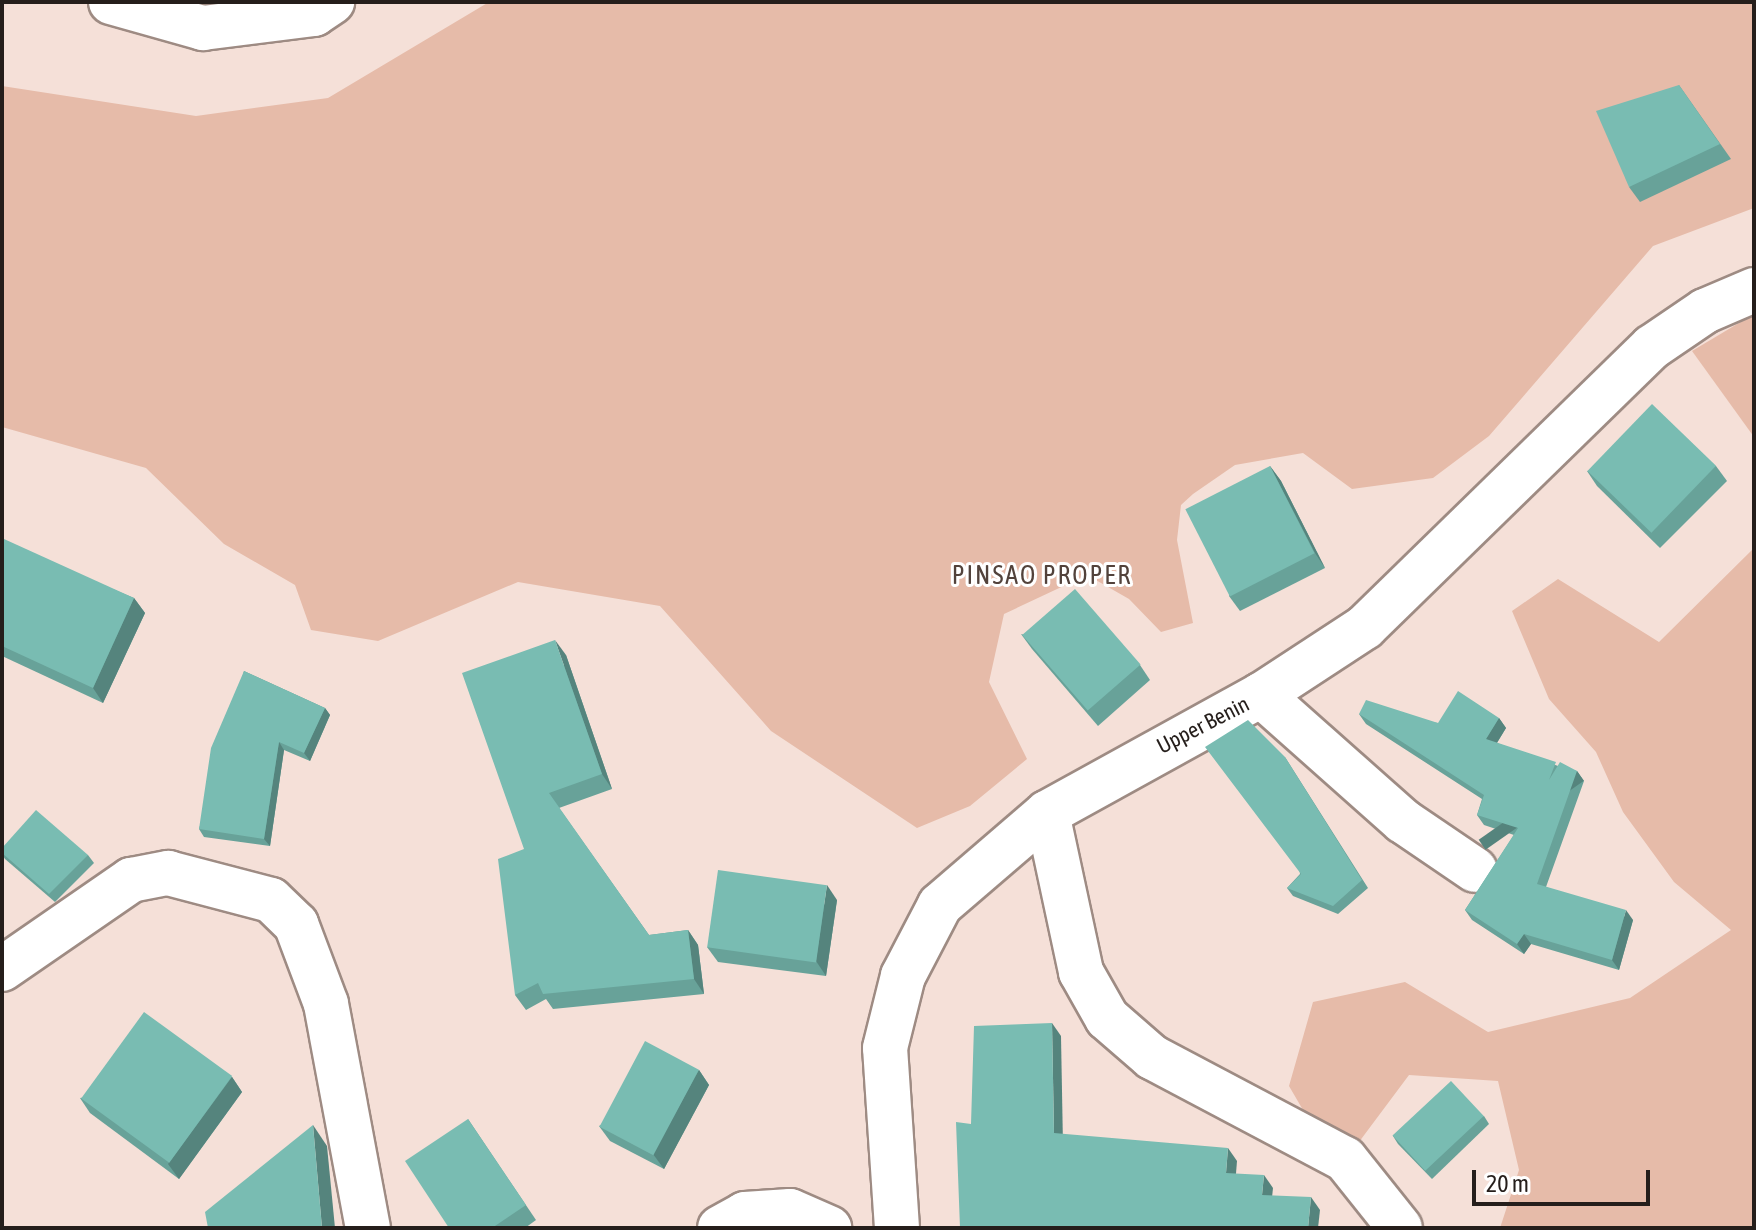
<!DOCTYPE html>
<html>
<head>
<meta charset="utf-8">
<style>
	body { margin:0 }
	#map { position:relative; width:1756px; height:1230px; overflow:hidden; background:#f5e0d8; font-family:"Asap Condensed",sans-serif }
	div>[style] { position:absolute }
	.green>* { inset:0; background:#e6bba9 }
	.roads { filter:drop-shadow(2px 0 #9e8b83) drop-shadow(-2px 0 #9e8b83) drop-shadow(0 2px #9e8b83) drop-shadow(0 -2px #9e8b83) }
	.minor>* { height:44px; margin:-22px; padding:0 22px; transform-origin:22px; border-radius:22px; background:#fff }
	.wall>* { inset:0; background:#68a299 }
	.shaded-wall>* { inset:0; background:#55847d; transform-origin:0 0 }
	.building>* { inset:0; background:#79bcb2; transform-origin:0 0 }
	span { translate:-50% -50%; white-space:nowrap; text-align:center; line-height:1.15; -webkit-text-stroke:6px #fff; paint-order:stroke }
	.street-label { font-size:22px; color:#251e1b }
	.quarter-label { font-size:26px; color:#52423b; letter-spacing:2px }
	.frame { position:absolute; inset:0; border:4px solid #251e1b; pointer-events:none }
	.scale { position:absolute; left:1472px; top:1170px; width:178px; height:36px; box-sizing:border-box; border:4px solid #251e1b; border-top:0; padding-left:10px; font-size:24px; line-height:28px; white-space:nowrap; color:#251e1b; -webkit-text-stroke:6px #fff; paint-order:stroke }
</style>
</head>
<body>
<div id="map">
	<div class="green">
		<i style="clip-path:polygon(489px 2px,1754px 2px,1754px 208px,1653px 246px,1489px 436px,1433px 478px,1352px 489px,1303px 453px,1235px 465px,1193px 494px,1181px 505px,1177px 540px,1193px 623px,1161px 632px,1129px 599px,1087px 575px,1004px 614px,989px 682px,1027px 759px,970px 806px,917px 828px,771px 731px,660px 606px,518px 582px,378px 641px,311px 630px,295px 585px,224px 544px,146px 468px,2px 427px,2px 86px,196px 116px,328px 98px)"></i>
		<i style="clip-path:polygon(1754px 314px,1754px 437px,1692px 351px)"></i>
		<i style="clip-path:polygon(1754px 548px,1754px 1228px,1500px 1228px,1519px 1170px,1498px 1081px,1409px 1075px,1359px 1142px,1317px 1134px,1289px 1086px,1313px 1002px,1405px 982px,1488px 1032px,1630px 998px,1731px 930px,1674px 882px,1623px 812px,1596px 752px,1549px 699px,1512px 611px,1558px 579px,1659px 642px)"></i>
	</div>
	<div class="roads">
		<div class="minor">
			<i style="left:111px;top:2px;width:96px;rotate:15.8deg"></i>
			<i style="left:203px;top:28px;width:112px;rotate:-7.2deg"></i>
			<i style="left:314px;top:14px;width:22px;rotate:-34deg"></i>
			<i style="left:1261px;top:695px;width:190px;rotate:41.6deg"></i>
			<i style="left:1403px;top:821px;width:87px;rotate:34.2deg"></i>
			<i style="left:1047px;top:813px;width:163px;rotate:77.9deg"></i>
			<i style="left:1081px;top:972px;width:53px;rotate:60.5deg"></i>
			<i style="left:1107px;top:1018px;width:60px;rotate:40.9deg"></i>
			<i style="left:1152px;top:1057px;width:218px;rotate:27.9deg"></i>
			<i style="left:1345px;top:1159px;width:88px;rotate:51.4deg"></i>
			<i style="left:2px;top:969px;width:157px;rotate:-34.6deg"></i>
			<i style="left:131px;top:880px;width:38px;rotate:-11deg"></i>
			<i style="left:168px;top:873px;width:106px;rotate:14.7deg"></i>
			<i style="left:271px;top:900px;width:35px;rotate:44deg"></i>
			<i style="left:296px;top:924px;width:85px;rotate:69.4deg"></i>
			<i style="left:326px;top:1004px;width:228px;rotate:79.4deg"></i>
			<i style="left:720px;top:1228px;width:29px;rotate:-29deg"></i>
			<i style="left:745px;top:1214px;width:45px;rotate:-3.8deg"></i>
			<i style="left:790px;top:1211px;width:43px;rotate:23.6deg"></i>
			<i style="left:897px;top:1228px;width:180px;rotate:-93.8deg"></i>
			<i style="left:885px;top:1048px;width:74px;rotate:-76deg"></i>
			<i style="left:903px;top:976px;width:80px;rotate:-62.5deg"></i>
			<i style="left:940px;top:905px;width:141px;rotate:-40.7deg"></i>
			<i style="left:1047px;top:813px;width:244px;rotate:-28.9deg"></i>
			<i style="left:1261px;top:695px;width:124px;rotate:-33.2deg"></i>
			<i style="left:1365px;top:627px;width:401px;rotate:-44.3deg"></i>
			<i style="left:1652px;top:347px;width:64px;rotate:-34.2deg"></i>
			<i style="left:1705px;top:311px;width:53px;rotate:-23.2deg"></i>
		</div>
	</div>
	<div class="wall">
		<i style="clip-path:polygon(1679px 85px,1731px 159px,1640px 202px,1629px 187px)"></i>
		<i style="clip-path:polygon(1270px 466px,1281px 481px,1325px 568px,1240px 611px,1229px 596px)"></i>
		<i style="clip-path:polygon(1716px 466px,1727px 481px,1660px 548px,1597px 486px,1587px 471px)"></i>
		<i style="clip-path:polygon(2px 543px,134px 598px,145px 613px,103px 703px,2px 656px)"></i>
		<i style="clip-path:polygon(1021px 634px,1140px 665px,1150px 680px,1098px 726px,1032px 649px)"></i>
		<i style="clip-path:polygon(566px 655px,612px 789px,559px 808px,649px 935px,688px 930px,698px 945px,704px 994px,553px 1009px,546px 999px,526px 1010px,515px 995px,524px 849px)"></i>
		<i style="clip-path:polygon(244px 671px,325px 708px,330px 715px,310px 761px,284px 750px,270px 846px,204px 837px,199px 829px)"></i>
		<i style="clip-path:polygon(1359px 714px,1438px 723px,1499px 718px,1506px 728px,1497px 743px,1558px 766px,1577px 771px,1584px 781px,1546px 887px,1633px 920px,1619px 970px,1531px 944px,1524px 954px,1472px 920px,1465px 910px,1514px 835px,1484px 825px,1477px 815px,1482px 799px,1366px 724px)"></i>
		<i style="clip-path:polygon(1285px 757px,1368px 888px,1338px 914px,1293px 896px,1287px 888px,1300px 874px)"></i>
		<i style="clip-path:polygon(2px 848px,88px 855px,94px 863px,55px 902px,5px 859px,2px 854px)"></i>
		<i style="clip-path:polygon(837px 900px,826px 976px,718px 962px,707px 947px)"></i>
		<i style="clip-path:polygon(699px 1070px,709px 1085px,664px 1169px,610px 1141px,599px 1126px)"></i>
		<i style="clip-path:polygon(232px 1077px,242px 1092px,179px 1179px,90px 1113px,80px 1098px)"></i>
		<i style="clip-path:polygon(1484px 1116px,1489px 1124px,1432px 1179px,1398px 1144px,1393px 1136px)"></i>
		<i style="clip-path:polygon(468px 1119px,536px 1220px,525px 1228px,449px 1228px)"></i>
	</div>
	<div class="shaded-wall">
		<i style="clip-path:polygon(1270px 466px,1281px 481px,1325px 568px,1315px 553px)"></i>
		<i style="clip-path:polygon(134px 598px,145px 613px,103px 703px,93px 688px)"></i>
		<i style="clip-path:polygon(555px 640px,566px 655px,612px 789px,602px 774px)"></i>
		<i style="clip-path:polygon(325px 708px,330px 715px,310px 761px,304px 753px)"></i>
		<i style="clip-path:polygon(1499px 718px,1506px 728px,1493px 749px,1486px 739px)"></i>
		<i style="clip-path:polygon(279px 742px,284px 750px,270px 846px,264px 839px)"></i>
		<i style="left:1577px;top:771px;width:12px;height:120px;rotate:55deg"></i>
		<i style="clip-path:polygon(827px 885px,837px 900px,826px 976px,816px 961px)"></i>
		<i style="clip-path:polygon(1626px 910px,1633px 920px,1619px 970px,1612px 960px)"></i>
		<i style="clip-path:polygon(688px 930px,698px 945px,704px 994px,694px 979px)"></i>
		<i style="clip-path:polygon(1524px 934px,1531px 944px,1524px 954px,1517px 944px)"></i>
		<i style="clip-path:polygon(1052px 1023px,1061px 1036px,1063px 1146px,1054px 1133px)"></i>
		<i style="clip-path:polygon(699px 1070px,709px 1085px,664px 1169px,653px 1154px)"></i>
		<i style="clip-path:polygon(232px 1077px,242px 1092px,179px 1179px,168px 1164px)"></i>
		<i style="clip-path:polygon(313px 1125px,327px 1146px,335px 1228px,322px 1228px)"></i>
		<i style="clip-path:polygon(1228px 1148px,1237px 1161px,1235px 1186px,1226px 1173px)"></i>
		<i style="clip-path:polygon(1264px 1175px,1273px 1188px,1271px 1207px,1262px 1195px)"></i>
		<i style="clip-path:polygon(1311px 1197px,1320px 1210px,1318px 1228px,1308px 1228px)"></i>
	</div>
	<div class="building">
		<i style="clip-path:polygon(1679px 85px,1720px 144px,1629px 187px,1596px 111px)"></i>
		<i style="left:1652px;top:404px;width:89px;height:93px;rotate:44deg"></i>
		<i style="left:1270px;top:466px;width:98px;height:95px;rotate:63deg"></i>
		<i style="clip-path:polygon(4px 539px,134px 598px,93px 688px,2px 646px,2px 543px)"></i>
		<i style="left:1075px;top:589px;width:100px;height:70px;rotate:49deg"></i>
		<i style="clip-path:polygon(555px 640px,602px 774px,549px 793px,649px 935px,688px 930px,694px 979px,543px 994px,538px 983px,515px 995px,498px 859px,524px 849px,462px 673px)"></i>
		<i style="clip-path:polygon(244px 671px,325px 708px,304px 753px,279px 742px,264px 839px,199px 829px,211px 748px)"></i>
		<i style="clip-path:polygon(1458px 691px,1499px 718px,1486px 739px,1556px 762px,1549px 780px,1560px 762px,1577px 771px,1537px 884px,1626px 910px,1612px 960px,1524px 934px,1517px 944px,1465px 910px,1518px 828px,1477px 815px,1484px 795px,1359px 714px,1366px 700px,1438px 723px)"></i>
		<i style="clip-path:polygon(1248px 720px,1285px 757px,1362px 880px,1333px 906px,1287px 888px,1301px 874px,1205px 747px)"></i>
		<i style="clip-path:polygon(36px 810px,88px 855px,49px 894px,2px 853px,2px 848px)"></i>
		<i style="left:718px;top:870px;width:110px;height:78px;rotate:8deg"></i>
		<i style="left:144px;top:1012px;width:109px;height:107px;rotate:36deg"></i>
		<i style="clip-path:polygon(1052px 1023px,1054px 1133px,1228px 1148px,1226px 1173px,1264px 1175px,1262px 1195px,1311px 1197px,1308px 1228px,960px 1228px,956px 1122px,971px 1124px,974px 1026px)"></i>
		<i style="left:645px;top:1041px;width:61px;height:97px;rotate:28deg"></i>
		<i style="left:1451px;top:1081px;width:48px;height:80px;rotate:47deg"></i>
		<i style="clip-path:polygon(468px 1119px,526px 1205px,492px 1228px,449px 1228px,405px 1161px)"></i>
		<i style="clip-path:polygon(313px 1125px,322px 1228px,208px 1228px,205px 1212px)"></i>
	</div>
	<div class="street-label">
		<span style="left:1203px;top:725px;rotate:-27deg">Upper Benin</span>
	</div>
	<div class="quarter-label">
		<span style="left:1042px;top:576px">PINSAO PROPER</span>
	</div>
	<div class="frame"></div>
	<div class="scale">20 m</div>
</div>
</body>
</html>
